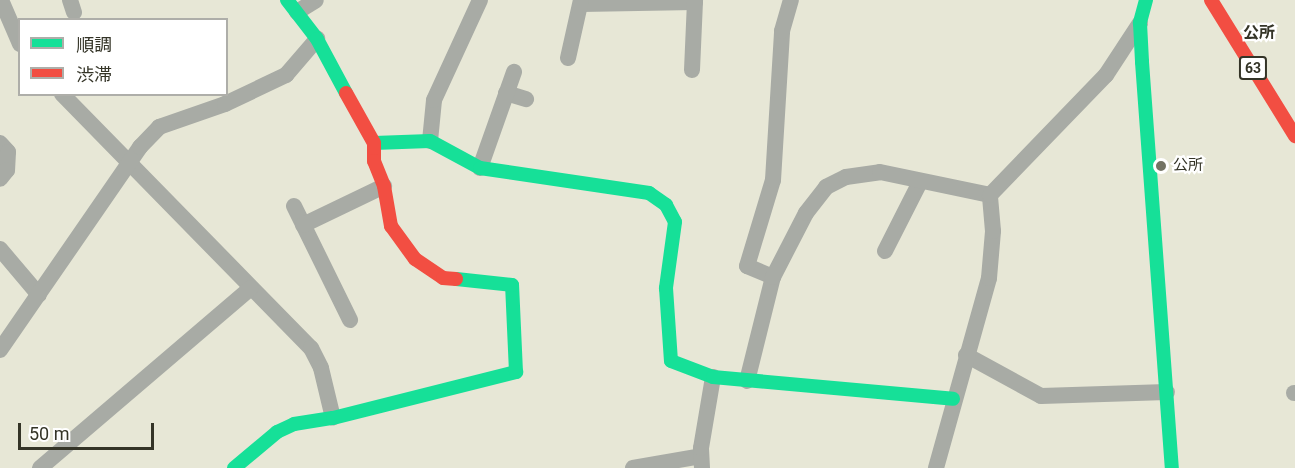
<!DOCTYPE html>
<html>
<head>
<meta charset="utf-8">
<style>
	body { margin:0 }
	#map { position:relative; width:1295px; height:468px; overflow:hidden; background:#e7e7d6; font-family:Roboto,"Noto Sans JP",sans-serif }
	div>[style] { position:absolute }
	.street>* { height:16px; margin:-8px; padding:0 8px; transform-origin:8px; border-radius:8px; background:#a8aba5 }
	.fast>* { height:14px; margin:-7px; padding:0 7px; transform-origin:7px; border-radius:7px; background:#16e098 }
	.jam>* { height:14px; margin:-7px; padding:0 7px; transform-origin:7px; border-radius:7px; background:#f24e42 }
	.dots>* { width:16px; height:16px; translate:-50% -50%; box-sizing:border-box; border:3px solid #fff; border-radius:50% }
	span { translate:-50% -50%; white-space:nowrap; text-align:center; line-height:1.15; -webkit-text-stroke:4.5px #fff; paint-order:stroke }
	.shield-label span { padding:2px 4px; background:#fff; border:2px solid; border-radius:4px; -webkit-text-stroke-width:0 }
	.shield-label { font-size:14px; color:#343427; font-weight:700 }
	.poi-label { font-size:15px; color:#343427 }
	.left { translate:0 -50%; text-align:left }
	.neighbourhood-label { font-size:16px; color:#343427; font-weight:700 }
	.legend { position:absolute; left:18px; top:18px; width:210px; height:78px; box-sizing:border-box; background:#fff; border:2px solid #aeaea9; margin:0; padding:8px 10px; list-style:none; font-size:18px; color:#343427 }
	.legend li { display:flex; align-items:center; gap:12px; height:30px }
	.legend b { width:30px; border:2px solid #aeaea9 }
	.scale { position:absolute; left:18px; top:423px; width:136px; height:27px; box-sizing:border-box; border:3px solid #343427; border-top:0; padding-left:8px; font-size:18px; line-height:21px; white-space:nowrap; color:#343427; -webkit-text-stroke:4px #fff; paint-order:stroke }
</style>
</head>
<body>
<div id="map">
	<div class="street">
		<i style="left:1px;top:0;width:48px;rotate:66.6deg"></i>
		<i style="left:70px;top:0;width:13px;rotate:72deg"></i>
		<i style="left:581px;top:4px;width:114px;rotate:-1deg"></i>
		<i style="left:297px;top:12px;width:22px;rotate:-32deg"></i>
		<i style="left:568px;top:58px;width:59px;rotate:-77.4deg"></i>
		<i style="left:692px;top:70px;width:70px;rotate:-87.5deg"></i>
		<i style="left:506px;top:93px;width:21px;rotate:17deg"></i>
		<i style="left:62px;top:94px;width:356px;rotate:45.6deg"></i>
		<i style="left:311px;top:348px;width:22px;rotate:63deg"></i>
		<i style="left:321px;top:368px;width:51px;rotate:76.5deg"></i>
		<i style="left:430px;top:141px;width:41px;rotate:-84.4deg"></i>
		<i style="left:434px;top:100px;width:110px;rotate:-65.3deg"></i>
		<i style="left:0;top:143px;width:12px;rotate:48deg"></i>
		<i style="left:8px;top:152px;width:18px;rotate:93deg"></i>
		<i style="left:7px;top:170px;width:11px;rotate:128deg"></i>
		<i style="left:480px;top:168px;width:102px;rotate:-70.5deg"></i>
		<i style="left:294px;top:206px;width:127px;rotate:63.8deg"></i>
		<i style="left:303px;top:225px;width:90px;rotate:-25.7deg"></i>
		<i style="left:0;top:249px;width:60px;rotate:49.7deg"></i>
		<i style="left:885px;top:251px;width:77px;rotate:-63.1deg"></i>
		<i style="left:773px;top:277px;width:28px;rotate:-157deg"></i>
		<i style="left:747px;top:266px;width:90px;rotate:-73.2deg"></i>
		<i style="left:773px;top:180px;width:149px;rotate:-86.5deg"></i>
		<i style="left:782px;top:31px;width:32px;rotate:-74deg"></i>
		<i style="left:0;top:350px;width:247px;rotate:-55.4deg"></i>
		<i style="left:140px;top:147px;width:28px;rotate:-46deg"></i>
		<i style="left:159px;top:127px;width:70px;rotate:-19.2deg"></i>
		<i style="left:225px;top:104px;width:68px;rotate:-25.4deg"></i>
		<i style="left:286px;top:75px;width:48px;rotate:-49.3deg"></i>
		<i style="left:966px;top:355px;width:85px;rotate:28.7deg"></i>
		<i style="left:1041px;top:396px;width:126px;rotate:-1.8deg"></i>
		<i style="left:747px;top:381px;width:107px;rotate:-76deg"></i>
		<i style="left:773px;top:277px;width:72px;rotate:-62.7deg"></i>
		<i style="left:806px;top:213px;width:33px;rotate:-52deg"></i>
		<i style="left:826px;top:187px;width:22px;rotate:-27deg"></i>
		<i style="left:846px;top:177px;width:34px;rotate:-8deg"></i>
		<i style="left:880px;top:172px;width:112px;rotate:11.8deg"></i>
		<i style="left:1294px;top:393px;width:1px"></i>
		<i style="left:40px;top:468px;width:277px;rotate:-40.5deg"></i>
		<i style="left:633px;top:468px;width:69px;rotate:-10deg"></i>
		<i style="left:702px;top:468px;width:20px;rotate:-93deg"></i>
		<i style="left:701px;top:448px;width:72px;rotate:-80.4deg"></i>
		<i style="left:936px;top:468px;width:197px;rotate:-74.4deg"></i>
		<i style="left:989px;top:278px;width:47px;rotate:-85.1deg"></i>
		<i style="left:993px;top:231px;width:36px;rotate:-95deg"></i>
		<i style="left:990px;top:195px;width:167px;rotate:-46deg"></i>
		<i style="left:1106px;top:75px;width:62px;rotate:-56.8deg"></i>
	</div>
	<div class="fast">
		<i style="left:287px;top:0;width:49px;rotate:52.4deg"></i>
		<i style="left:317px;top:39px;width:61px;rotate:61.8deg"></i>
		<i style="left:1146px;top:0;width:24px;rotate:105deg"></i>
		<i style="left:1140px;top:23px;width:39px;rotate:87deg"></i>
		<i style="left:1142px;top:62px;width:407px;rotate:85.8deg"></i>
		<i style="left:374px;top:143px;width:56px;rotate:-2deg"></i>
		<i style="left:430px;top:141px;width:57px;rotate:28.4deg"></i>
		<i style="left:480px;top:168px;width:171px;rotate:8.4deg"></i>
		<i style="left:649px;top:193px;width:21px;rotate:35deg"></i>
		<i style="left:666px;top:205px;width:19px;rotate:62deg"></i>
		<i style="left:675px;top:222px;width:67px;rotate:97.8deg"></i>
		<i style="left:666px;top:288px;width:73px;rotate:86.1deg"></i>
		<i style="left:671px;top:361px;width:45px;rotate:20.9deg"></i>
		<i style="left:713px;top:377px;width:241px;rotate:5.2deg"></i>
		<i style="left:234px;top:468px;width:56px;rotate:-39.9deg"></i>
		<i style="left:277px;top:432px;width:19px;rotate:-25deg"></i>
		<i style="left:294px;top:424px;width:39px;rotate:-9deg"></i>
		<i style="left:333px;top:418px;width:189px;rotate:-14.1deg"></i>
		<i style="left:516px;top:372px;width:87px;rotate:-92.6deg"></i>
		<i style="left:512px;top:285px;width:56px;rotate:-173.9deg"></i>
	</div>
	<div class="jam">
		<i style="left:1211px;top:0;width:160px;rotate:58.3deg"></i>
		<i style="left:346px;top:93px;width:57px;rotate:60.8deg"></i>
		<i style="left:374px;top:143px;width:18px;rotate:90deg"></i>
		<i style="left:374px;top:161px;width:27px;rotate:68deg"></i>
		<i style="left:384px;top:186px;width:41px;rotate:80.1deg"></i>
		<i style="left:391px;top:226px;width:41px;rotate:54deg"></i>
		<i style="left:415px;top:259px;width:34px;rotate:34deg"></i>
		<i style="left:443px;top:278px;width:13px;rotate:4deg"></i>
	</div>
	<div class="dots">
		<i style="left:1161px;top:166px;background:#737364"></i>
	</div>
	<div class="shield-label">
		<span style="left:1253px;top:68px">63</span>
	</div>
	<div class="poi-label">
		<span class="left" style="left:1173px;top:166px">公所</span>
	</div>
	<div class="neighbourhood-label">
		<span style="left:1259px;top:33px">公所</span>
	</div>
	<ul class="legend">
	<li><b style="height:8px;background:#16e098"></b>順調</li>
	<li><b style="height:8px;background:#f24e42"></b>渋滞</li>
	</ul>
	<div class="scale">50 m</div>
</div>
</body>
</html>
